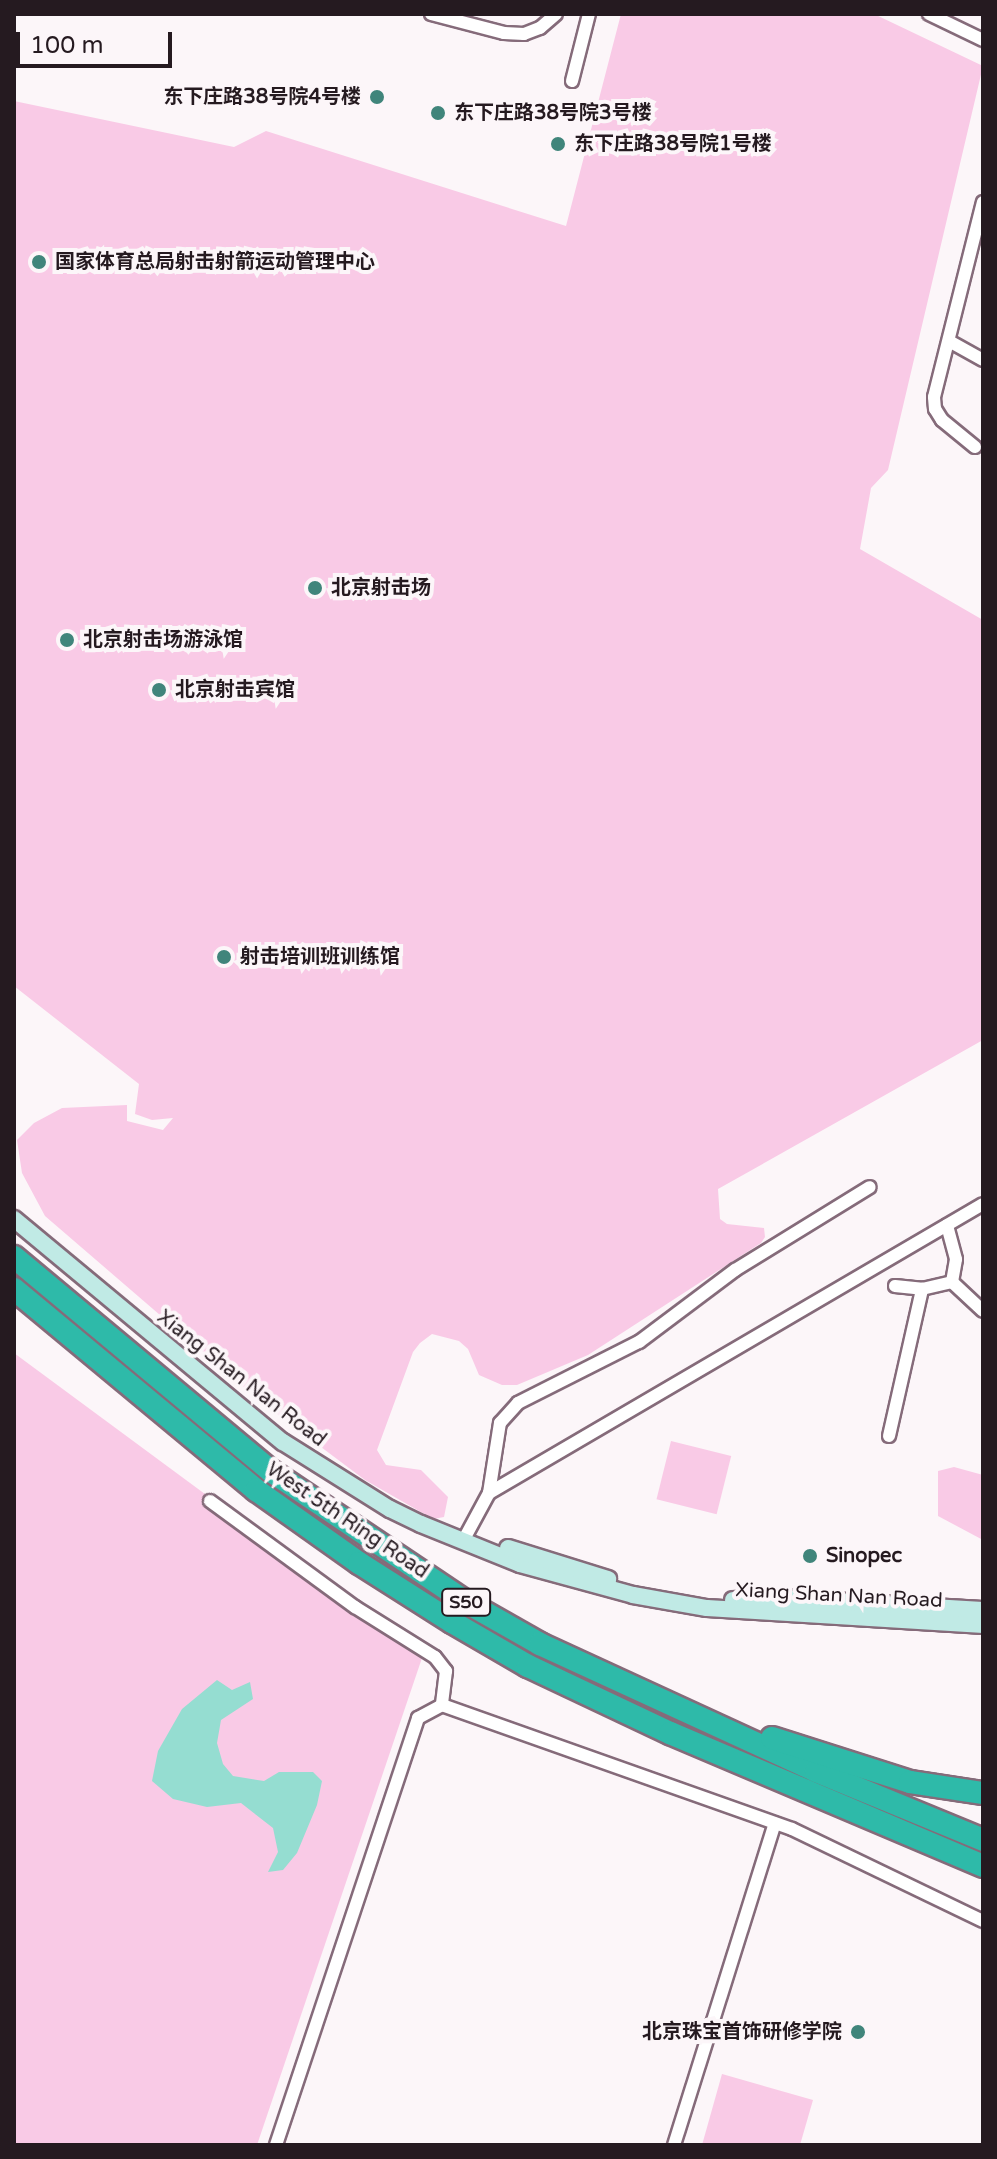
<!DOCTYPE html>
<html>
<head>
<meta charset="utf-8">
<style>
	body { margin:0 }
	#map { position:relative; width:997px; height:2159px; overflow:hidden; background:#fcf6f9; font-family:"Varela Round","Noto Sans SC",sans-serif }
	div>[style] { position:absolute }
	.green>* { inset:0; background:#f9cae6; transform-origin:0 0 }
	.water>* { inset:0; background:#95ddd1 }
	.roads { filter:drop-shadow(2px 0 #856b7a) drop-shadow(-2px 0 #856b7a) drop-shadow(0 2px #856b7a) drop-shadow(0 -2px #856b7a) }
	.minor>* { height:12px; margin:-6px; padding:0 6px; transform-origin:6px; border-radius:6px; background:#fff }
	.secondary>* { height:16px; margin:-8px; padding:0 8px; transform-origin:8px; border-radius:8px; background:#c0eae5 }
	.motorway>* { height:22px; margin:-11px; padding:0 11px; transform-origin:11px; border-radius:11px; background:#2ebaa9 }
	.dots>* { width:22px; height:22px; translate:-50% -50%; box-sizing:border-box; border:4px solid #fcf6f9; border-radius:50% }
	span { translate:-50% -50%; white-space:nowrap; text-align:center; line-height:1.15; -webkit-text-stroke:8px #fcf6f9; paint-order:stroke }
	.shield-label span { padding:2px 6px; background:#fcf6f9; border:2px solid; border-radius:6px; -webkit-text-stroke-width:0 }
	.shield-label { font-size:18px; color:#251a20; font-weight:700 }
	.poi-label { font-size:20px; color:#251a20; font-weight:700 }
	.right { translate:-100% -50%; text-align:right }
	.left { translate:0 -50%; text-align:left }
	.street-label { font-size:20px; color:#251a20 }
	.frame { position:absolute; inset:0; border:16px solid #251a20; pointer-events:none }
	.scale { position:absolute; left:16px; top:32px; width:156px; height:36px; box-sizing:border-box; border:4px solid #251a20; border-top:0; padding-left:10px; font-size:24px; line-height:28px; white-space:nowrap; color:#251a20; -webkit-text-stroke:6px #fcf6f9; paint-order:stroke }
</style>
</head>
<body>
<div id="map">
	<div class="green">
		<i style="clip-path:polygon(621px 14px,874px 14px,983px 66px,888px 470px,871px 488px,860px 549px,983px 620px,983px 1040px,718px 1189px,720px 1219px,727px 1224px,764px 1228px,765px 1237px,761px 1243px,588px 1355px,517px 1385px,502px 1385px,479px 1375px,468px 1349px,459px 1341px,432px 1334px,420px 1343px,413px 1352px,377px 1450px,386px 1465px,421px 1470px,448px 1497px,444px 1517px,433px 1519px,365px 1480px,261px 1402px,45px 1216px,22px 1173px,17px 1140px,34px 1123px,62px 1108px,127px 1105px,127px 1121px,163px 1130px,173px 1118px,152px 1120px,135px 1114px,139px 1084px,14px 986px,14px 101px,234px 147px,266px 131px,566px 226px)"></i>
		<i style="clip-path:polygon(14px 1353px,423px 1655px,257px 2145px,14px 2145px)"></i>
		<i style="left:671px;top:1441px;width:62px;height:60px;rotate:14deg"></i>
		<i style="clip-path:polygon(954px 1467px,983px 1475px,983px 1540px,938px 1516px,938px 1471px)"></i>
		<i style="clip-path:polygon(722px 2074px,813px 2100px,800px 2145px,702px 2145px)"></i>
	</div>
	<div class="water">
		<i style="clip-path:polygon(217px 1680px,232px 1690px,250px 1682px,253px 1699px,221px 1720px,217px 1743px,223px 1764px,233px 1776px,264px 1781px,279px 1772px,313px 1772px,322px 1781px,317px 1805px,297px 1853px,283px 1870px,268px 1872px,278px 1852px,273px 1828px,241px 1803px,207px 1807px,173px 1799px,152px 1781px,158px 1751px,182px 1709px)"></i>
	</div>
	<div class="roads">
		<div class="minor">
			<i style="left:431px;top:14px;width:75px;rotate:14.6deg"></i>
			<i style="left:504px;top:33px;width:20px;rotate:3deg"></i>
			<i style="left:524px;top:34px;width:17px;rotate:-21deg"></i>
			<i style="left:540px;top:28px;width:21px;rotate:-41deg"></i>
			<i style="left:929px;top:14px;width:60px;rotate:25.7deg"></i>
			<i style="left:572px;top:81px;width:69px;rotate:-75.8deg"></i>
			<i style="left:949px;top:341px;width:39px;rotate:29deg"></i>
			<i style="left:975px;top:447px;width:43px;rotate:-140.7deg"></i>
			<i style="left:942px;top:420px;width:13px;rotate:-122deg"></i>
			<i style="left:935px;top:409px;width:12px;rotate:-95deg"></i>
			<i style="left:934px;top:397px;width:201px;rotate:-75.9deg"></i>
			<i style="left:952px;top:1282px;width:42px;rotate:43.1deg"></i>
			<i style="left:895px;top:1286px;width:27px;rotate:6deg"></i>
			<i style="left:922px;top:1289px;width:31px;rotate:-13deg"></i>
			<i style="left:952px;top:1282px;width:23px;rotate:-80deg"></i>
			<i style="left:956px;top:1259px;width:35px;rotate:-105deg"></i>
			<i style="left:889px;top:1436px;width:151px;rotate:-77.3deg"></i>
			<i style="left:489px;top:1493px;width:71px;rotate:-81.1deg"></i>
			<i style="left:500px;top:1423px;width:27px;rotate:-48deg"></i>
			<i style="left:518px;top:1403px;width:136px;rotate:-26.8deg"></i>
			<i style="left:639px;top:1342px;width:120px;rotate:-36.9deg"></i>
			<i style="left:735px;top:1270px;width:158px;rotate:-31.6deg"></i>
			<i style="left:210px;top:1501px;width:180px;rotate:36.2deg"></i>
			<i style="left:355px;top:1607px;width:94px;rotate:32deg"></i>
			<i style="left:435px;top:1657px;width:18px;rotate:52deg"></i>
			<i style="left:446px;top:1671px;width:34px;rotate:97deg"></i>
			<i style="left:463px;top:1541px;width:55px;rotate:-61.6deg"></i>
			<i style="left:489px;top:1493px;width:572px;rotate:-30.33deg"></i>
			<i style="left:276px;top:2145px;width:450px;rotate:-71.6deg"></i>
			<i style="left:418px;top:1718px;width:27px;rotate:-28deg"></i>
			<i style="left:442px;top:1705px;width:371px;rotate:19.5deg"></i>
			<i style="left:792px;top:1829px;width:212px;rotate:25.7deg"></i>
			<i style="left:674px;top:2145px;width:337px;rotate:-72.6deg"></i>
		</div>
		<div class="secondary">
			<i style="left:14px;top:1219px;width:349px;rotate:39.7deg"></i>
			<i style="left:283px;top:1442px;width:126px;rotate:32.1deg"></i>
			<i style="left:390px;top:1509px;width:34px;rotate:26deg"></i>
			<i style="left:421px;top:1524px;width:107px;rotate:22deg"></i>
			<i style="left:520px;top:1564px;width:117px;rotate:15.3deg"></i>
			<i style="left:633px;top:1595px;width:75px;rotate:10deg"></i>
			<i style="left:707px;top:1608px;width:277px;rotate:3.5deg"></i>
			<i style="left:508px;top:1548px;width:105px;rotate:17.2deg"></i>
			<i style="left:733px;top:1600px;width:48px;rotate:-2.4deg"></i>
			<i style="left:781px;top:1598px;width:202px;rotate:3.4deg"></i>
		</div>
		<div class="motorway">
			<i style="left:14px;top:1257px;width:334px;rotate:39.8deg"></i>
			<i style="left:271px;top:1471px;width:235px;rotate:33.9deg"></i>
			<i style="left:466px;top:1602px;width:85px;rotate:29.6deg"></i>
			<i style="left:540px;top:1644px;width:304px;rotate:24.7deg"></i>
			<i style="left:816px;top:1771px;width:181px;rotate:22.4deg"></i>
			<i style="left:14px;top:1289px;width:315px;rotate:39.7deg"></i>
			<i style="left:256px;top:1490px;width:126px;rotate:35.3deg"></i>
			<i style="left:359px;top:1563px;width:110px;rotate:32.4deg"></i>
			<i style="left:452px;top:1622px;width:88px;rotate:30.1deg"></i>
			<i style="left:528px;top:1666px;width:157px;rotate:25.3deg"></i>
			<i style="left:670px;top:1733px;width:340px;rotate:23deg"></i>
			<i style="left:772px;top:1738px;width:145px;rotate:17.7deg"></i>
			<i style="left:910px;top:1782px;width:74px;rotate:8.6deg"></i>
		</div>
	</div>
	<div class="dots">
		<i style="left:377px;top:97px;background:#40857b"></i>
		<i style="left:438px;top:113px;background:#40857b"></i>
		<i style="left:558px;top:144px;background:#40857b"></i>
		<i style="left:39px;top:262px;background:#40857b"></i>
		<i style="left:315px;top:588px;background:#40857b"></i>
		<i style="left:67px;top:640px;background:#40857b"></i>
		<i style="left:159px;top:690px;background:#40857b"></i>
		<i style="left:224px;top:957px;background:#40857b"></i>
		<i style="left:810px;top:1556px;background:#40857b"></i>
		<i style="left:858px;top:2032px;background:#40857b"></i>
	</div>
	<div class="shield-label">
		<span style="left:466px;top:1602px">S50</span>
	</div>
	<div class="poi-label">
		<span class="right" style="left:361px;top:97px">东下庄路38号院4号楼</span>
		<span class="left" style="left:454px;top:113px">东下庄路38号院3号楼</span>
		<span class="left" style="left:574px;top:144px">东下庄路38号院1号楼</span>
		<span class="left" style="left:55px;top:262px">国家体育总局射击射箭运动管理中心</span>
		<span class="left" style="left:331px;top:588px">北京射击场</span>
		<span class="left" style="left:83px;top:640px">北京射击场游泳馆</span>
		<span class="left" style="left:175px;top:690px">北京射击宾馆</span>
		<span class="left" style="left:240px;top:957px">射击培训班训练馆</span>
		<span class="left" style="left:826px;top:1556px">Sinopec</span>
		<span class="right" style="left:842px;top:2032px">北京珠宝首饰研修学院</span>
	</div>
	<div class="street-label">
		<span style="left:241px;top:1379px;rotate:38deg">Xiang Shan Nan Road</span>
		<span style="left:347px;top:1521px;rotate:34deg">West 5th Ring Road</span>
		<span style="left:839px;top:1596px;rotate:3deg">Xiang Shan Nan Road</span>
	</div>
	<div class="frame"></div>
	<div class="scale">100 m</div>
</div>
</body>
</html>
